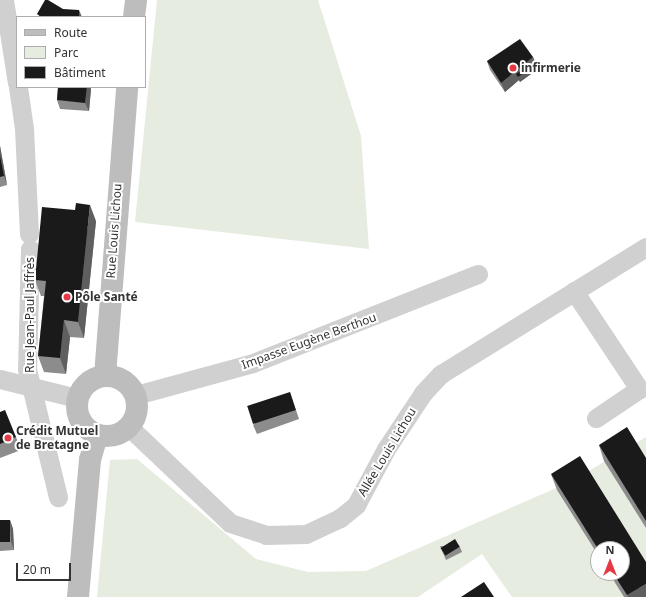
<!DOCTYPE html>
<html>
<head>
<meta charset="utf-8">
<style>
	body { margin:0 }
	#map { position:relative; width:646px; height:597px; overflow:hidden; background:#fff; font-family:"Noto Sans",sans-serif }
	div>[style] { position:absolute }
	.green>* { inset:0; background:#e6ecdf }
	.minor>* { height:19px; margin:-9.5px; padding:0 9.5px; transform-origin:9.5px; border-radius:9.5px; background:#d0d0d0 }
	.secondary>* { height:22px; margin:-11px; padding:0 11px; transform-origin:11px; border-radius:11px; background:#bdbdbd }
	.secondary>.ring { margin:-11px; padding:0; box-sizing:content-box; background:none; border:22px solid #bdbdbd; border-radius:50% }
	.wall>* { inset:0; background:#8c8c8c }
	.shaded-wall>* { inset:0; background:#5f5f5f }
	.building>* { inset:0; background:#1a1a1a; transform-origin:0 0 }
	.dots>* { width:11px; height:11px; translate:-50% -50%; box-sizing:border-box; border:2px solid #fff; border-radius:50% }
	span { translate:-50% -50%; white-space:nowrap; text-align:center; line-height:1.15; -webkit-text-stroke:4px #fff; paint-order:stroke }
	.poi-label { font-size:12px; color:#333; font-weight:700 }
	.left { translate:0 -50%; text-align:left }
	.street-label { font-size:12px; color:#333 }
	.legend { position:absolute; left:16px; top:16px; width:130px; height:72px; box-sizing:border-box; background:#fff; border:1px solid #adadad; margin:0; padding:5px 7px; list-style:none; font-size:12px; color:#333 }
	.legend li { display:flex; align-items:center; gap:8px; height:20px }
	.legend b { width:20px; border:1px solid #adadad }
	.north { position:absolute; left:590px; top:541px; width:40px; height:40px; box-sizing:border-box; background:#fff; border:1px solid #adadad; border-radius:50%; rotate:0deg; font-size:11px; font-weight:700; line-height:16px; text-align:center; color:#333 }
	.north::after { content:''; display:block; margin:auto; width:14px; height:18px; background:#e63946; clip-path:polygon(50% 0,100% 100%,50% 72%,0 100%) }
	.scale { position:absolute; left:16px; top:563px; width:55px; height:18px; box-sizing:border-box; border:2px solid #333; border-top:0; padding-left:5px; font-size:12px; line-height:14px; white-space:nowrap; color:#333; -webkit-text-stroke:3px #fff; paint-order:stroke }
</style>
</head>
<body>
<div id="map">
	<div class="green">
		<i style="clip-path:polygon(157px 0,318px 0,361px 136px,369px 249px,135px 222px)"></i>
		<i style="clip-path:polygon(evenodd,646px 437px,646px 597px,512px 597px,482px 554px,418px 597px,97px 597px,110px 460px,137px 459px,256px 559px,308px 572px,366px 571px,570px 482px,646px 437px,598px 549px,622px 549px,622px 573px,598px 573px,598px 549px)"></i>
	</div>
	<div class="minor">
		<i style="left:4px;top:0;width:84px;rotate:81.1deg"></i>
		<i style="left:18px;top:87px;width:41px;rotate:81.7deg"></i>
		<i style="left:24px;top:128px;width:106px;rotate:87.3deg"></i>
		<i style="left:30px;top:249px;width:120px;rotate:91.4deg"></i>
		<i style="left:27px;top:369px;width:132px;rotate:76.4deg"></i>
		<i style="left:574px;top:291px;width:118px;rotate:56.4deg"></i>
		<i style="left:639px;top:389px;width:52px;rotate:146deg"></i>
		<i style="left:0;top:379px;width:79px;rotate:13.9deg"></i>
		<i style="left:136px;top:395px;width:121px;rotate:-15.3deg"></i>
		<i style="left:253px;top:363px;width:242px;rotate:-21.6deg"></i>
		<i style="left:129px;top:427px;width:139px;rotate:43.5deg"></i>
		<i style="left:230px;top:523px;width:38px;rotate:18deg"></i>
		<i style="left:266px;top:535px;width:40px;rotate:-1.4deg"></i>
		<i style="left:306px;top:534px;width:38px;rotate:-25deg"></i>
		<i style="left:340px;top:518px;width:21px;rotate:-39deg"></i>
		<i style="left:356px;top:505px;width:64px;rotate:-61.8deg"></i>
		<i style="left:386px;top:449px;width:67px;rotate:-56.5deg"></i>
		<i style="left:423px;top:393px;width:26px;rotate:-47deg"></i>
		<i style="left:441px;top:374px;width:241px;rotate:-31.8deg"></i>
	</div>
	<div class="secondary">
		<i style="left:134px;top:17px;width:17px;rotate:-83deg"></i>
		<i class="ring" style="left:77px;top:376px;width:38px;height:38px"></i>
		<i style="left:105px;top:376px;width:290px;rotate:-85.6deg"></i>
		<i style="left:78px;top:597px;width:138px;rotate:-85deg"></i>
		<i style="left:90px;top:460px;width:26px;rotate:-74deg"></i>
	</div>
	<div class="wall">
		<i style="clip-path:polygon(533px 57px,538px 69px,520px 82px,519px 80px,505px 92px,490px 70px,487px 61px)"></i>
		<i style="clip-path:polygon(58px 87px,90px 87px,91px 89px,89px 111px,60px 109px,57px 100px)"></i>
		<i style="clip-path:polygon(0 146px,7px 185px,0 187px)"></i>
		<i style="clip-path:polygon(96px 221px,84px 338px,70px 337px,66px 374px,44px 372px,38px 356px,44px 296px,41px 296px,35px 280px)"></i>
		<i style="clip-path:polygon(290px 392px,299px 419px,257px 434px,253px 425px)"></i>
		<i style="clip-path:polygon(0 412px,16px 437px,21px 450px,0 458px)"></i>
		<i style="clip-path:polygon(599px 445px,646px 458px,646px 528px,604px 461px)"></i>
		<i style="clip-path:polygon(551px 474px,646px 597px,624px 597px,609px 573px,622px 573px,598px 549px,598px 555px,557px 490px)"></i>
		<i style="clip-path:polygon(0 520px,10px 520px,13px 529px,14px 550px,0 551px)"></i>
		<i style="clip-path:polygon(440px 546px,460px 547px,462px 552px,446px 560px)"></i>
	</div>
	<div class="shaded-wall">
		<i style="clip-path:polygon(79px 10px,82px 17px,79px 17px)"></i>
		<i style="clip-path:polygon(533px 57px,538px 69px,520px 82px,519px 80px,505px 92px,501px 83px)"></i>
		<i style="clip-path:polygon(87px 87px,90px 87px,91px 89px,89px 111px,85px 103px)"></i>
		<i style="clip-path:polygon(0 146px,7px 185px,4px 176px,0 155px)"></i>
		<i style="clip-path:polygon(90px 205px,96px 221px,84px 338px,78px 322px)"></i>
		<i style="clip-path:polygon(64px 320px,70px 337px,66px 374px,60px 358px)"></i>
		<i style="clip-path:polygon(10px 520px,13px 529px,14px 550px,11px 541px)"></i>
		<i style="clip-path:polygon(646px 584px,646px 597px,628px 597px,627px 595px)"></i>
	</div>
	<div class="building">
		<i style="clip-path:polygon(45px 0,48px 0,63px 9px,79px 10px,79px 16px,83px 17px,41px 17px,37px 14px)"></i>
		<i style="clip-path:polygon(520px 39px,533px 57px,501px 83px,487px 61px)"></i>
		<i style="clip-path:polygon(535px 62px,536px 64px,518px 77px,516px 74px)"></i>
		<i style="clip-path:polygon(58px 87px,87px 87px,85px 103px,57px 100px)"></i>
		<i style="clip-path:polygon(0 155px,4px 176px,0 177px)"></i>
		<i style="clip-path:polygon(76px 203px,90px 205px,78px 322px,64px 320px,60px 358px,38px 356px,46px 281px,35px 280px,42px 207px,75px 210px)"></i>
		<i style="left:290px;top:392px;width:19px;height:45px;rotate:72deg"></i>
		<i style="clip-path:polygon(5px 410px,16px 437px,0 444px,0 412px)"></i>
		<i style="clip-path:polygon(627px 427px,646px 458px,646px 521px,599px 445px)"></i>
		<i style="clip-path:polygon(580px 456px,646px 562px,646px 584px,627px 595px,613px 573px,622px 573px,622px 549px,598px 549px,551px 474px)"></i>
		<i style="left:0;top:520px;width:10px;height:22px"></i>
		<i style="left:455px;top:539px;width:9px;height:17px;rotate:58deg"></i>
		<i style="clip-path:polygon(484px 582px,494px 597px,461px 597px)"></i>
	</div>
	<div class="dots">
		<i style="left:513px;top:68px;background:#e63946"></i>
		<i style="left:67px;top:297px;background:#e63946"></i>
		<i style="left:8px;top:438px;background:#e63946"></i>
	</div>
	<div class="poi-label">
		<span class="left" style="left:521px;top:68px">infirmerie</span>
		<span class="left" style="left:75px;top:297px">Pôle Santé</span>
		<span class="left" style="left:16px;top:438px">Crédit Mutuel<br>de Bretagne</span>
	</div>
	<div class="street-label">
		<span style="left:114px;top:231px;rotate:-86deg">Rue Louis Lichou</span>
		<span style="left:30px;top:315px;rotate:-90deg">Rue Jean-Paul Jaffrès</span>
		<span style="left:309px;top:341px;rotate:-20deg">Impasse Eugène Berthou</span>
		<span style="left:387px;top:452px;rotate:-59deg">Allée Louis Lichou</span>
	</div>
	<ul class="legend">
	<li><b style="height:5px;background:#bdbdbd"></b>Route</li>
	<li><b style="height:11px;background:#e6ecdf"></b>Parc</li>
	<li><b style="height:11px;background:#1a1a1a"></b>Bâtiment</li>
	</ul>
	<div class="north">N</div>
	<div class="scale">20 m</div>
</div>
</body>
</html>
